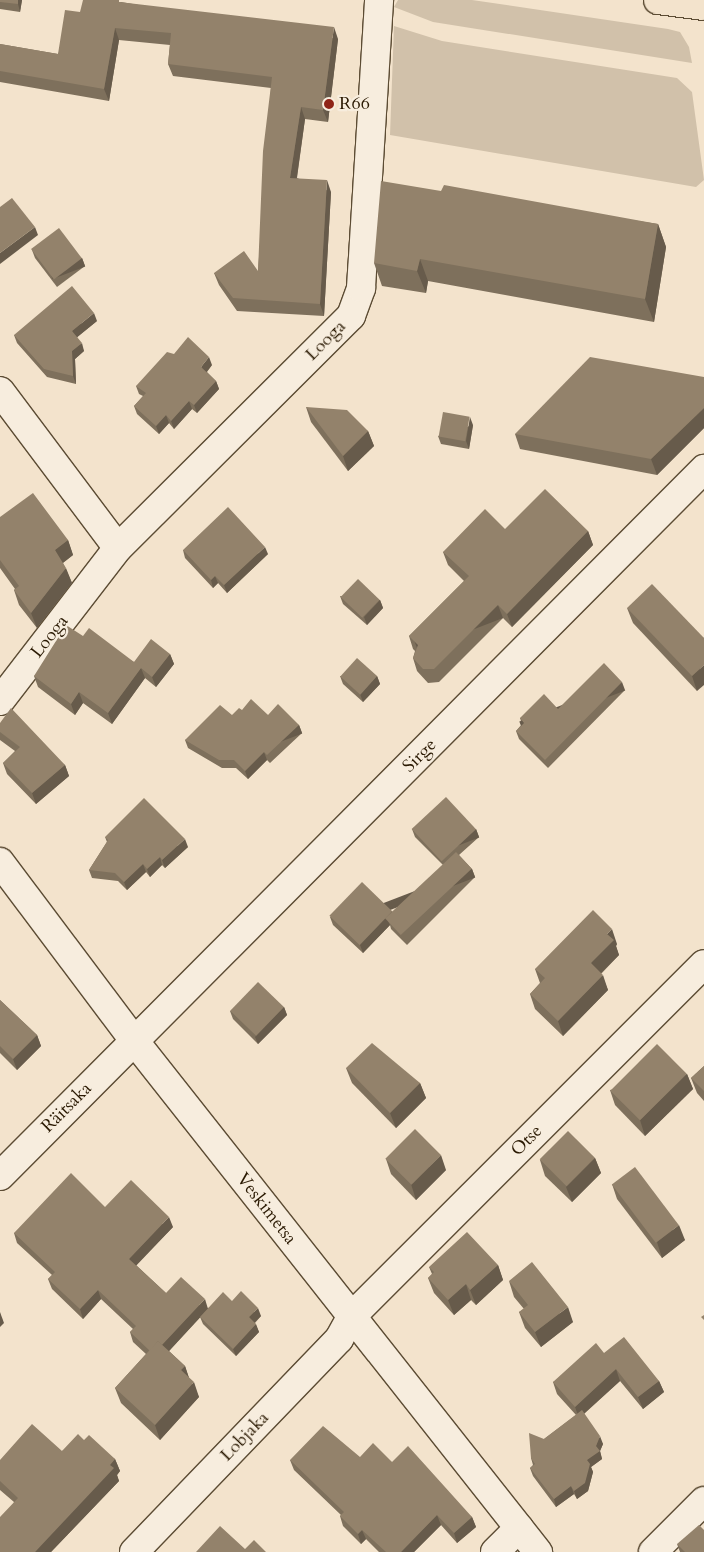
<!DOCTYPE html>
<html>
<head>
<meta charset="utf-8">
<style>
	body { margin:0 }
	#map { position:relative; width:704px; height:1552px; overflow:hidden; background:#f3e3cc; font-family:Cardo,serif }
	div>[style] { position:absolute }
	.green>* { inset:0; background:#d1c1aa }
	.roads { filter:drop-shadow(1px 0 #5c4c34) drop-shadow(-1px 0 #5c4c34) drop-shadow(0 1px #5c4c34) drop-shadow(0 -1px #5c4c34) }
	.minor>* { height:28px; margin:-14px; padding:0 14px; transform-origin:14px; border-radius:14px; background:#f7edde }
	.primary>* { height:28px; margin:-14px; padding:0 14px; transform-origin:14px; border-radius:14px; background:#f3e3cc }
	.wall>* { inset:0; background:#7e705c }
	.shaded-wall>* { inset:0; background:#675b4b; transform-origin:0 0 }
	.building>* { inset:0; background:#93826b; transform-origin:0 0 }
	.dots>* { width:14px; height:14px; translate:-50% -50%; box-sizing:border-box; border:2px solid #f7edde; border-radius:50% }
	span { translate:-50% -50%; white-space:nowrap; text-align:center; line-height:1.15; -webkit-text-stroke:4.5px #f7edde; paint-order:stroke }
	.poi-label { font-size:18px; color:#2a1902 }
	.left { translate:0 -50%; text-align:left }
	.street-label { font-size:18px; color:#2a1902 }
</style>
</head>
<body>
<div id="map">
	<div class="green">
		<i style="clip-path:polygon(398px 0,472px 0,668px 29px,680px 32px,689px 47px,692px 63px,433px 22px,394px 7px)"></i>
		<i style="clip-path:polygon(394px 26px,442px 41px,677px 78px,692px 92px,704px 180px,696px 187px,390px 135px)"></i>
	</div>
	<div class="roads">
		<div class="minor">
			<i style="left:0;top:391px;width:196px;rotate:53.1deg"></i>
			<i style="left:0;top:701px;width:193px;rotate:-52.4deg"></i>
			<i style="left:118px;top:548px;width:329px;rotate:-44.9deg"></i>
			<i style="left:351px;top:316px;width:30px;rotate:-70deg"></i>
			<i style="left:361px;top:288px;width:289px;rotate:-86.4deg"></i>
			<i style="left:0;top:862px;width:226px;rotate:53.1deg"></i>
			<i style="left:136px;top:1043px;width:649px;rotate:51.7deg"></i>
			<i style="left:0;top:1176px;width:998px;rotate:-45.12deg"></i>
			<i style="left:134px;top:1552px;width:296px;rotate:-46.1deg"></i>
			<i style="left:339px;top:1339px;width:25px;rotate:-61deg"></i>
			<i style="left:351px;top:1317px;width:499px;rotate:-45deg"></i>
			<i style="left:495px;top:1552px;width:34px;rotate:-45deg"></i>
			<i style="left:653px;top:1552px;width:72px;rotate:-45deg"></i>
		</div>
		<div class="primary">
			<i style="left:658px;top:0;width:46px;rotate:7.4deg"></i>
		</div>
	</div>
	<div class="wall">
		<i style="clip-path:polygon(0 0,22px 0,20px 12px,0 9px)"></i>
		<i style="clip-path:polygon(121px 2px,338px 39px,328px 122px,305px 119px,297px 178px,331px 192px,324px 316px,237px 311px,219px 285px,214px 273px,258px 271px,271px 88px,173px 76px,168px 64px,170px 45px,119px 40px,109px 101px,0 82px,0 44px,58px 54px,80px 12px)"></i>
		<i style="clip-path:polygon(441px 191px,658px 224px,666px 247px,654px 322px,428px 281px,426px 293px,382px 286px,374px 263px)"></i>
		<i style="clip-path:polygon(32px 250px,82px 258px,85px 266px,57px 287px,35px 258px)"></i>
		<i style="clip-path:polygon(97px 321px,77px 337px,84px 351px,75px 359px,76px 384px,47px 377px,17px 343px,14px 335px)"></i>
		<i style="clip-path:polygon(212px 365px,207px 372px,216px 381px,219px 389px,197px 413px,192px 409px,174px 429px,169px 423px,159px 434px,137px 414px,134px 406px,143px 396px,139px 394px,136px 386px)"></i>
		<i style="clip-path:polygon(704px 377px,704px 428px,657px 475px,520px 449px,515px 434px)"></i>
		<i style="clip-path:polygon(306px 407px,368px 431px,374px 446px,348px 471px,311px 422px)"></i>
		<i style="clip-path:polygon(473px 425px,469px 449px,441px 444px,438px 436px)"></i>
		<i style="clip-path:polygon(0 517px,68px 540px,73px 555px,63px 563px,72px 583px,37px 628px,19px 605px,14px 590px,15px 589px,0 568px)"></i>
		<i style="clip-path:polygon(505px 529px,588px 531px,593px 545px,512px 627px,503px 618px,439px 682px,428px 683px,417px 671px,413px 658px,415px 651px,413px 649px,409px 636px,464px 581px,448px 565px,443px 552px)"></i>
		<i style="clip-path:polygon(183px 550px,268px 554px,227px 593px,218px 583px,213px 588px,185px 558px)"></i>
		<i style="clip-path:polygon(340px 596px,380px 600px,383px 608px,367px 625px,343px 604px)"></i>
		<i style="clip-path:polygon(627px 608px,704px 638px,697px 691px,633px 623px)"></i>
		<i style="clip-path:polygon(83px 636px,134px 662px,170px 654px,174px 664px,156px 687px,145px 678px,112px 724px,83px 703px,75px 715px,38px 687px,34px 676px)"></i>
		<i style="clip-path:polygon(340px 676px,377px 676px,380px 684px,363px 702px,343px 684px)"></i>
		<i style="clip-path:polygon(625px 690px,548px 768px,519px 739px,516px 731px,522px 724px,520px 718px)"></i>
		<i style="clip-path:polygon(242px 710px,268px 715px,299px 725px,302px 733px,270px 763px,267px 760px,248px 779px,236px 768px,222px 768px,188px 748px,185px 740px)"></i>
		<i style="clip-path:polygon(0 723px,65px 765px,69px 776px,36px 804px,7px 774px,3px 763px,15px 751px,0 740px)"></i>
		<i style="clip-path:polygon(412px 829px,476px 829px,479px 837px,459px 855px,472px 869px,475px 877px,407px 945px,391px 929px,390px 925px,363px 953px,333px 925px,330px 917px,392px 911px,394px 915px,443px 865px,415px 837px)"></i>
		<i style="clip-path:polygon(105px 837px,188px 847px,165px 868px,162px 865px,150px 877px,146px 872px,127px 890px,118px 881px,92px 878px,89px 870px,107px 842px)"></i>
		<i style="clip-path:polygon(617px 944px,616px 946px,619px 955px,601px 974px,608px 990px,563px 1036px,535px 1009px,530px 994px,540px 983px,535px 969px)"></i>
		<i style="clip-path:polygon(0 1000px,37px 1035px,41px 1046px,17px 1070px,0 1053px)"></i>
		<i style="clip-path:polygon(284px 1007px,287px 1015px,258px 1044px,233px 1019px,230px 1011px)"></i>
		<i style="clip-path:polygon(704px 1066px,704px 1101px,697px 1093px,691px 1078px)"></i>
		<i style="clip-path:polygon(346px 1068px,420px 1083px,426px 1098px,396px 1128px,352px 1083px)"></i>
		<i style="clip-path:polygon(687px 1074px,693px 1089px,645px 1136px,615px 1105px,610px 1090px)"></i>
		<i style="clip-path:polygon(595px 1158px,601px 1173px,572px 1202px,545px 1176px,540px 1160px)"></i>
		<i style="clip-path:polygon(386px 1159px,446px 1170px,416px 1200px,391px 1174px)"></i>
		<i style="clip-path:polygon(612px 1184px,685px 1240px,662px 1258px,617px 1199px)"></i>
		<i style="clip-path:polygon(105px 1207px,173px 1227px,136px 1265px,166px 1293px,208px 1308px,232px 1301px,261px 1316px,255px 1323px,259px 1332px,236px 1356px,203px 1324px,200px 1317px,169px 1351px,185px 1366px,189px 1378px,199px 1397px,160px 1440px,121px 1403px,115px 1388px,146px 1354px,133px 1342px,130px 1332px,133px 1329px,101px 1299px,83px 1319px,52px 1289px,48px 1279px,52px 1275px,17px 1243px,14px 1233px)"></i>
		<i style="clip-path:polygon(498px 1265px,503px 1280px,476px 1305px,471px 1300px,454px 1315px,434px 1293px,428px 1278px,432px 1274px,429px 1267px)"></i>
		<i style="clip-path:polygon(509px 1281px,573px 1322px,541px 1347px,525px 1328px,519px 1312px,524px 1309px,514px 1297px)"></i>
		<i style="clip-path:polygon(604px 1353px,659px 1381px,664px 1392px,643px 1409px,620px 1381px,584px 1414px,603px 1444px,600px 1451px,602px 1459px,591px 1467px,593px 1472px,588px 1491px,577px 1499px,574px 1494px,556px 1507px,533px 1476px,530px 1468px,533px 1465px,531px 1458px,544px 1439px,576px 1415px,557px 1394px,553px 1382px)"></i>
		<i style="clip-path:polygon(84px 1440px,115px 1459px,120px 1471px,117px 1475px,119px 1481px,51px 1552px,0 1552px,14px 1502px,0 1490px,0 1460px,62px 1451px)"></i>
		<i style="clip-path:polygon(360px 1457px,392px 1462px,472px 1517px,476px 1527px,457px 1543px,441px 1525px,414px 1552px,379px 1552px,366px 1539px,361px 1544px,343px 1526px,340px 1516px,341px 1515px,294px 1470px,290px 1460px)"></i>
		<i style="clip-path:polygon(677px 1544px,704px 1552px,680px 1552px)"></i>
	</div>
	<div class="shaded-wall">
		<i style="clip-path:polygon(18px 0,22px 0,20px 12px,18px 4px)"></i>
		<i style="clip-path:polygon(334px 27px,338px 39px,328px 122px,323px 110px)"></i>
		<i style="clip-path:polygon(115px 28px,119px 40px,109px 101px,104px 89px)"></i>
		<i style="clip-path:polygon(301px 107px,305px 119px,295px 190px,290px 178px)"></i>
		<i style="clip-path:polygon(327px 180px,331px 192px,324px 316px,320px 304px)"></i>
		<i style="clip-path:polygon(658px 224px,666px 247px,654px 322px,645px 299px)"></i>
		<i style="clip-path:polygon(35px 227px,38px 235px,0 264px,0 253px)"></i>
		<i style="left:82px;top:258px;width:9px;height:35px;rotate:69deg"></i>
		<i style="clip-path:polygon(420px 259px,428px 281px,426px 293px,417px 271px)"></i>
		<i style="clip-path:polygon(94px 313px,97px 321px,75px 339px,72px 331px)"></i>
		<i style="clip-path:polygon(82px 343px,84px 351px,75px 359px,76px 384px,73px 376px,72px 351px)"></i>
		<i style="clip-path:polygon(209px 357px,212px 365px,204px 375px,201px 367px)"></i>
		<i style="clip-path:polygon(216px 381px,219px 389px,197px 413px,194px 405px)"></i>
		<i style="clip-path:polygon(189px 401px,192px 409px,174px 429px,171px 421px)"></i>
		<i style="clip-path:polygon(704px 408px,704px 428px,657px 475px,651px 459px)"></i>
		<i style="clip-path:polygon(166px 415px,169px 423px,159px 434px,156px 426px)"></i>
		<i style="clip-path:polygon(470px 417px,473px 425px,469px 449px,466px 441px)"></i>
		<i style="clip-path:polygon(368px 431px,374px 446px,348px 471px,343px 456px)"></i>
		<i style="clip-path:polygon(588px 531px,593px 545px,512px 627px,507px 614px)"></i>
		<i style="clip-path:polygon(68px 540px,73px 555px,60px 565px,55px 550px)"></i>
		<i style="clip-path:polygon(265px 547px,268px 554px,227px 593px,224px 585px)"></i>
		<i style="clip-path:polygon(66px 568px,72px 583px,37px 628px,31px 613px)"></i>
		<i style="clip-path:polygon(215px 576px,218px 583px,213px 588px,211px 580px)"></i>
		<i style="clip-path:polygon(380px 600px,383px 608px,367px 625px,364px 617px)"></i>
		<i style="left:498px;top:605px;width:14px;height:91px;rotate:69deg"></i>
		<i style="clip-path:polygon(170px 654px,174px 664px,156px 687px,152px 677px)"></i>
		<i style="clip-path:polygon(704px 665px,704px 685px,697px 691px,692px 676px)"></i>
		<i style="clip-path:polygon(141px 668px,145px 678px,112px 724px,108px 713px)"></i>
		<i style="clip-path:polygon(377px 676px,380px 684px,363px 702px,360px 694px)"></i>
		<i style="left:622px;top:682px;width:9px;height:110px;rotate:69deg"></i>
		<i style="clip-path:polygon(79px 692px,83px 703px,75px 715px,71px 704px)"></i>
		<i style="left:299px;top:725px;width:9px;height:44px;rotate:69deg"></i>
		<i style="clip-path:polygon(264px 752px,267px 760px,248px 779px,245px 771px)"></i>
		<i style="clip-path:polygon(65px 765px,69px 776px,36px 804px,32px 793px)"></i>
		<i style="left:476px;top:829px;width:9px;height:46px;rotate:69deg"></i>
		<i style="clip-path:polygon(185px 839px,188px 847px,165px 868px,162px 860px)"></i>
		<i style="clip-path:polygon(160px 857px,162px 865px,150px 877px,147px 869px)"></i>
		<i style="clip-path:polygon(143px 864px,146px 872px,127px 890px,124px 882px)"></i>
		<i style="left:472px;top:869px;width:9px;height:96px;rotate:69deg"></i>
		<i style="clip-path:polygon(392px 911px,395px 919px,388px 921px,390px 925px,363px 953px,360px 945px)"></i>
		<i style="clip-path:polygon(612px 929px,617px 944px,616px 946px,619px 955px,596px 978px,591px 963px,607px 934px)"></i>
		<i style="clip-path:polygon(603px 975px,608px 990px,563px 1036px,558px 1021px)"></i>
		<i style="clip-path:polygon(284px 1007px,287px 1015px,258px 1044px,255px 1037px)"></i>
		<i style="clip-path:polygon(37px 1035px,41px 1046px,17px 1070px,13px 1059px)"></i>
		<i style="clip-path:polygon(687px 1074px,693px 1089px,645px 1136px,640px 1120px)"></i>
		<i style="clip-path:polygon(420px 1083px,426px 1098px,396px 1128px,390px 1113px)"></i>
		<i style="clip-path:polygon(441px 1155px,446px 1170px,416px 1200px,411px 1184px)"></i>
		<i style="clip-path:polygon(595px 1158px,601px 1173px,572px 1202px,566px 1187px)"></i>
		<i style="clip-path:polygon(169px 1217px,173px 1227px,133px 1269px,129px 1259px)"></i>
		<i style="clip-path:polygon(679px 1225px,685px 1240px,662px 1258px,657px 1242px)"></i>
		<i style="clip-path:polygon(498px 1265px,503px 1280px,476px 1305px,470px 1290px)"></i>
		<i style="clip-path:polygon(466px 1284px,471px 1300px,454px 1315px,448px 1300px)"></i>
		<i style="clip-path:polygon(98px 1290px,101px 1299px,83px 1319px,80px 1309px)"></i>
		<i style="clip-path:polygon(205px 1299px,208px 1309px,157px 1364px,153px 1354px)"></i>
		<i style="clip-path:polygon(568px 1307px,573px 1322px,541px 1347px,535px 1332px)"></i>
		<i style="clip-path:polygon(258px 1308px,261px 1316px,252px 1325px,249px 1317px)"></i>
		<i style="clip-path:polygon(0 1312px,4px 1323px,0 1327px)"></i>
		<i style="clip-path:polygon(256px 1324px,259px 1332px,236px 1356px,233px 1349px)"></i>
		<i style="clip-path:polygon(185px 1366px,190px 1381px,181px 1370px)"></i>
		<i style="clip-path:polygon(616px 1369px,620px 1381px,579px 1418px,575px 1407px)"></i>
		<i style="clip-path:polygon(659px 1381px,664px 1392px,643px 1409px,638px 1397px)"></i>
		<i style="clip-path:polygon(194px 1382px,199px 1397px,160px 1440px,155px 1425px)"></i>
		<i style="clip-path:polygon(600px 1436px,603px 1444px,600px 1451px,602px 1459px,591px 1467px,593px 1472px,588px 1491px,577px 1499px,574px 1491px,587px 1460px,596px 1446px)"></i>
		<i style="clip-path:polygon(115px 1459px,120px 1471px,117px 1475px,119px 1481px,51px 1552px,35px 1552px)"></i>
		<i style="clip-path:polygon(571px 1486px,574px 1494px,556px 1507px,554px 1499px)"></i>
		<i style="clip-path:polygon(437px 1515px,441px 1525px,414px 1552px,401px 1552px)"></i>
		<i style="clip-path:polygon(472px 1517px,476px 1527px,457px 1543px,454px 1533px)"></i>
		<i style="clip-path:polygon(362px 1530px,366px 1539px,361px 1544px,358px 1534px)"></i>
	</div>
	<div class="building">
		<i style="clip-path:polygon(0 0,18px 0,18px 4px,0 2px)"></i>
		<i style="clip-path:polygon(83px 0,119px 0,119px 2px,334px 27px,323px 110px,301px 107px,290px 178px,327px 180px,320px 304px,233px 298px,214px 273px,244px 251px,258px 271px,263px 151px,272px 77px,168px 64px,171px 33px,115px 28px,104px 89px,0 71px,0 44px,58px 54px,65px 10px,80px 12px)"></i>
		<i style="clip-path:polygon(381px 181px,441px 191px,444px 185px,658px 224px,645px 299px,420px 259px,417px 271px,374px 263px)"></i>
		<i style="clip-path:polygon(12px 198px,35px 227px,0 253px,0 207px)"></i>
		<i style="left:59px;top:228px;width:38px;height:35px;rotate:53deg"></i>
		<i style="clip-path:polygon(72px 286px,94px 313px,72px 331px,82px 343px,72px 351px,73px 376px,44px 369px,14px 335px)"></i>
		<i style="clip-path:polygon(188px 337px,209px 357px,201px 367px,216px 381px,194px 405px,189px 401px,171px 421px,166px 415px,156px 426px,134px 406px,146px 393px,136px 386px,167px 352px,174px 354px)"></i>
		<i style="clip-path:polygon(590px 357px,704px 377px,704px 408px,651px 459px,515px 434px)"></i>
		<i style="clip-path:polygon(306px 407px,347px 410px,368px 431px,343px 456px)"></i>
		<i style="left:443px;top:412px;width:27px;height:25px;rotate:10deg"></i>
		<i style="clip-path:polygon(545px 489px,588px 531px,507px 614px,498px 605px,434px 669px,423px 669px,413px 658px,418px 645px,409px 636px,469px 576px,443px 552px,485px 509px,505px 529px)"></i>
		<i style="clip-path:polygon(33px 493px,68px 540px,55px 550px,66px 568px,31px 613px,14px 590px,19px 586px,0 560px,0 517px)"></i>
		<i style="clip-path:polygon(228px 507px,265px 547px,224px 585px,215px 576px,211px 580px,183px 550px)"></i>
		<i style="left:358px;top:579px;width:30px;height:25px;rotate:44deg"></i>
		<i style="clip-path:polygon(652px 584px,704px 638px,704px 665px,692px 676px,627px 608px)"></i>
		<i style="clip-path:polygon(66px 625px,83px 636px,89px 628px,134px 662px,151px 639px,170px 654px,152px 677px,141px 668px,108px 713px,79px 692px,71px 704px,34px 676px)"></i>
		<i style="left:357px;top:658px;width:27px;height:25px;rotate:42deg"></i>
		<i style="clip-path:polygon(604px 663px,622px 682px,545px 760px,516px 731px,524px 723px,520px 718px,544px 694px,558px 709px)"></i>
		<i style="clip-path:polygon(251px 699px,268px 715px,278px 704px,299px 725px,267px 755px,264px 752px,245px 771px,234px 760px,219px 760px,185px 740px,220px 705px,232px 715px,239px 708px,242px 710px)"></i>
		<i style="clip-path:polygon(11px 708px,65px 765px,32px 793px,3px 763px,20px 747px,0 732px,0 723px)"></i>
		<i style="left:446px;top:797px;width:44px;height:47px;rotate:47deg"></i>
		<i style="clip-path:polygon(144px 798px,185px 839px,162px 860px,160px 857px,147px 869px,143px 864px,124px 882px,115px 873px,89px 870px,108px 840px,105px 837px)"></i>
		<i style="left:456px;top:852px;width:23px;height:97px;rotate:47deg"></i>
		<i style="left:362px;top:882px;width:42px;height:47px;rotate:44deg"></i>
		<i style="clip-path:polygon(593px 910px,612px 929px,607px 934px,614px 940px,591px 963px,603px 975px,558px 1021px,530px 994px,545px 978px,535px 969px)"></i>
		<i style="left:258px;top:982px;width:36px;height:40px;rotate:44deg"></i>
		<i style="clip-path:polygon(0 1000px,37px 1035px,13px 1059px,0 1046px)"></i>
		<i style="clip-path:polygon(372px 1043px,420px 1083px,390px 1113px,346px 1068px)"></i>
		<i style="left:657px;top:1044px;width:42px;height:66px;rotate:45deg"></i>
		<i style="clip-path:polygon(704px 1066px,704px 1091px,691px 1078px)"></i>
		<i style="left:415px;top:1129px;width:37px;height:42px;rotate:45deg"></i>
		<i style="left:568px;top:1131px;width:38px;height:40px;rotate:45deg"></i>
		<i style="left:635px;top:1167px;width:73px;height:29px;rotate:53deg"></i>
		<i style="clip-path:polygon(71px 1173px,105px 1207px,131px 1180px,169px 1217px,129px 1259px,166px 1293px,181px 1277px,205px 1299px,162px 1345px,158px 1341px,150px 1351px,130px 1332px,136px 1326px,98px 1290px,80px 1309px,48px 1279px,55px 1272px,14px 1233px)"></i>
		<i style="clip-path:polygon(467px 1232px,498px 1265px,470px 1290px,466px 1284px,448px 1300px,428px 1278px,434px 1272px,429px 1267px)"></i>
		<i style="clip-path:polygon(532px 1262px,568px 1307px,535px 1332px,519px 1312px,528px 1305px,509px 1281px)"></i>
		<i style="clip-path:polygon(241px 1291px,258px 1308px,249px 1317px,256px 1324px,233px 1349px,200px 1317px,223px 1292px,232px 1301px)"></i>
		<i style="clip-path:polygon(704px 1315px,704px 1320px,701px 1317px)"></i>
		<i style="clip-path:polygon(624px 1337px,659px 1381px,638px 1397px,616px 1369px,575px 1407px,553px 1382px,596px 1343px,604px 1353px)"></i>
		<i style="clip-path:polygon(158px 1341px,185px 1366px,181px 1370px,194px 1382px,155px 1425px,115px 1388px)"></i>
		<i style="clip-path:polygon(582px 1410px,600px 1436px,596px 1446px,600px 1451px,587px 1460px,590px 1464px,585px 1483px,574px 1491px,571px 1486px,554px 1499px,530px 1468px,535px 1464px,531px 1458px,529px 1433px,544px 1439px)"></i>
		<i style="clip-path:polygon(32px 1424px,62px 1451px,78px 1434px,84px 1440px,89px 1435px,115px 1459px,110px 1465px,114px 1468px,35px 1552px,0 1552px,0 1517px,18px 1498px,0 1481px,0 1460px)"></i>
		<i style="clip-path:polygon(323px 1426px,360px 1457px,373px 1443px,392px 1462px,408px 1446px,472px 1517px,454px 1533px,437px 1515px,401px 1552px,386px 1552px,362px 1530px,358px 1534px,340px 1516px,344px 1512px,290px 1460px)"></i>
		<i style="clip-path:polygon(699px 1525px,704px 1530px,704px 1552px,685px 1552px,677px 1544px)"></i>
		<i style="clip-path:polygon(220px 1526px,245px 1549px,254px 1540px,266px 1552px,196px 1552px)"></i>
	</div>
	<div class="dots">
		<i style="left:329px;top:104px;background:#8f2418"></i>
	</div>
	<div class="poi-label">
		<span class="left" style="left:339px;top:104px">R66</span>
	</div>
	<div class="street-label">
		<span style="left:326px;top:341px;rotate:-45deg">Looga</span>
		<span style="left:50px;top:637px;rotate:-52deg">Looga</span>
		<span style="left:420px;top:756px;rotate:-45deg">Sirge</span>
		<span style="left:67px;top:1108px;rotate:-45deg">Räitsaka</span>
		<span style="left:527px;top:1141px;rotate:-45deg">Otse</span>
		<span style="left:266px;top:1209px;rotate:52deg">Veskimetsa</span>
		<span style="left:245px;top:1437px;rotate:-46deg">Lobjaka</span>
	</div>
</div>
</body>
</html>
